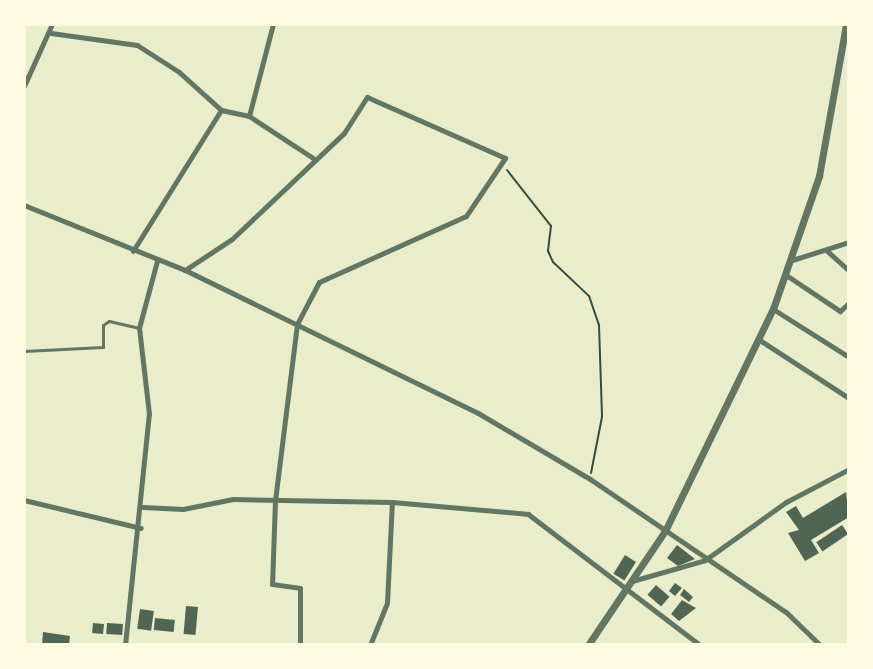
<!DOCTYPE html>
<html>
<head>
<meta charset="utf-8">
<style>
	body { margin:0 }
	#map { position:relative; width:873px; height:669px; overflow:hidden; background:#e9edc9; font-family:Manrope,sans-serif }
	div>[style] { position:absolute }
	.building>* { inset:0; background:#4f6655; transform-origin:0 0 }
	.path>* { height:2px; margin:-1px; padding:0 1px; transform-origin:1px; border-radius:1px; background:#344e41 }
	.service>* { height:3px; margin:-1.5px; padding:0 1.5px; transform-origin:1.5px; border-radius:1.5px; background:#617663 }
	.minor>* { height:5px; margin:-2.5px; padding:0 2.5px; transform-origin:2.5px; border-radius:2.5px; background:#617663 }
	.tertiary>* { height:7px; margin:-3.5px; padding:0 3.5px; transform-origin:3.5px; border-radius:3.5px; background:#617663 }
	span { translate:-50% -50%; white-space:nowrap; text-align:center; line-height:1.15; -webkit-text-stroke:8px #fefae0; paint-order:stroke }
	.frame { position:absolute; inset:0; border:26px solid #fefae0; pointer-events:none }
</style>
</head>
<body>
<div id="map">
	<div class="building">
		<i style="clip-path:polygon(846px 492px,849px 517px,811px 540px,819px 553px,805px 561px,788px 533px,799px 530px,786px 512px,796px 506px,803px 518px)"></i>
		<i style="left:842px;top:525px;width:11px;height:31px;rotate:56deg"></i>
		<i style="clip-path:polygon(677px 545px,695px 559px,678px 566px,667px 558px)"></i>
		<i style="left:625px;top:555px;width:13px;height:22px;rotate:32deg"></i>
		<i style="clip-path:polygon(675px 583px,682px 588px,675px 596px,669px 591px)"></i>
		<i style="left:656px;top:585px;width:18px;height:13px;rotate:41deg"></i>
		<i style="clip-path:polygon(684px 589px,693px 597px,689px 602px,680px 595px)"></i>
		<i style="clip-path:polygon(682px 600px,696px 608px,679px 621px,671px 614px)"></i>
		<i style="left:186px;top:606px;width:12px;height:28px;rotate:5deg"></i>
		<i style="left:140px;top:609px;width:14px;height:20px;rotate:8deg"></i>
		<i style="left:155px;top:618px;width:20px;height:12px;rotate:6deg"></i>
		<i style="left:93px;top:623px;width:11px;height:10px;rotate:5deg"></i>
		<i style="left:107px;top:623px;width:16px;height:11px;rotate:4deg"></i>
		<i style="clip-path:polygon(43px 632px,70px 636px,69px 644px,42px 645px)"></i>
	</div>
	<div class="path">
		<i style="left:507px;top:170px;width:71px;rotate:51.8deg"></i>
		<i style="left:551px;top:226px;width:25px;rotate:97deg"></i>
		<i style="left:548px;top:251px;width:12px;rotate:66deg"></i>
		<i style="left:553px;top:262px;width:50px;rotate:43.4deg"></i>
		<i style="left:589px;top:296px;width:31px;rotate:71deg"></i>
		<i style="left:599px;top:325px;width:92px;rotate:88.1deg"></i>
		<i style="left:602px;top:417px;width:57px;rotate:101.1deg"></i>
	</div>
	<div class="service">
		<i style="left:24px;top:351px;width:79px;rotate:-2.9deg"></i>
		<i style="left:103px;top:347px;width:22px;rotate:-90deg"></i>
		<i style="left:103px;top:325px;width:7px;rotate:-34deg"></i>
		<i style="left:109px;top:321px;width:31px;rotate:13deg"></i>
	</div>
	<div class="minor">
		<i style="left:51px;top:33px;width:87px;rotate:7.9deg"></i>
		<i style="left:137px;top:45px;width:50px;rotate:32.7deg"></i>
		<i style="left:179px;top:72px;width:57px;rotate:42.1deg"></i>
		<i style="left:221px;top:110px;width:166px;rotate:122deg"></i>
		<i style="left:24px;top:86px;width:68px;rotate:-65.7deg"></i>
		<i style="left:221px;top:110px;width:29px;rotate:12deg"></i>
		<i style="left:249px;top:116px;width:77px;rotate:33.3deg"></i>
		<i style="left:249px;top:116px;width:95px;rotate:-75.4deg"></i>
		<i style="left:24px;top:205px;width:174px;rotate:22deg"></i>
		<i style="left:185px;top:270px;width:326px;rotate:26deg"></i>
		<i style="left:478px;top:413px;width:130px;rotate:30.5deg"></i>
		<i style="left:590px;top:479px;width:237px;rotate:34.2deg"></i>
		<i style="left:786px;top:612px;width:47px;rotate:44.1deg"></i>
		<i style="left:826px;top:250px;width:31px;rotate:42deg"></i>
		<i style="left:792px;top:260px;width:60px;rotate:-17.5deg"></i>
		<i style="left:185px;top:270px;width:56px;rotate:-33.4deg"></i>
		<i style="left:232px;top:239px;width:154px;rotate:-43.4deg"></i>
		<i style="left:344px;top:133px;width:43px;rotate:-57.4deg"></i>
		<i style="left:367px;top:97px;width:151px;rotate:23.8deg"></i>
		<i style="left:505px;top:158px;width:70px;rotate:123.9deg"></i>
		<i style="left:466px;top:216px;width:161px;rotate:155.8deg"></i>
		<i style="left:319px;top:282px;width:47px;rotate:117.6deg"></i>
		<i style="left:297px;top:324px;width:177px;rotate:97.1deg"></i>
		<i style="left:275px;top:500px;width:84px;rotate:92deg"></i>
		<i style="left:272px;top:584px;width:28px;rotate:8deg"></i>
		<i style="left:300px;top:588px;width:57px;rotate:90deg"></i>
		<i style="left:786px;top:275px;width:65px;rotate:33.7deg"></i>
		<i style="left:840px;top:311px;width:12px;rotate:-42deg"></i>
		<i style="left:773px;top:309px;width:90px;rotate:32.3deg"></i>
		<i style="left:758px;top:339px;width:108px;rotate:33deg"></i>
		<i style="left:24px;top:500px;width:120px;rotate:13.5deg"></i>
		<i style="left:143px;top:507px;width:40px;rotate:2.9deg"></i>
		<i style="left:183px;top:509px;width:51px;rotate:-11.3deg"></i>
		<i style="left:233px;top:499px;width:159px;rotate:1.1deg"></i>
		<i style="left:392px;top:502px;width:137px;rotate:5deg"></i>
		<i style="left:528px;top:514px;width:216px;rotate:37.3deg"></i>
		<i style="left:632px;top:581px;width:76px;rotate:-16deg"></i>
		<i style="left:705px;top:560px;width:100px;rotate:-35.6deg"></i>
		<i style="left:786px;top:502px;width:71px;rotate:-27.6deg"></i>
		<i style="left:125px;top:645px;width:232px;rotate:-84.1deg"></i>
		<i style="left:149px;top:414px;width:87px;rotate:-96.6deg"></i>
		<i style="left:139px;top:328px;width:69px;rotate:-75deg"></i>
		<i style="left:176px;top:645px;width:13px"></i>
		<i style="left:370px;top:645px;width:45px;rotate:-68deg"></i>
		<i style="left:387px;top:603px;width:101px;rotate:-87.2deg"></i>
	</div>
	<div class="tertiary">
		<i style="left:588px;top:645px;width:138px;rotate:-56deg"></i>
		<i style="left:665px;top:531px;width:247px;rotate:-64.1deg"></i>
		<i style="left:773px;top:309px;width:141px;rotate:-70.9deg"></i>
		<i style="left:819px;top:176px;width:154px;rotate:-79.9deg"></i>
	</div>
	<div class="frame"></div>
</div>
</body>
</html>
